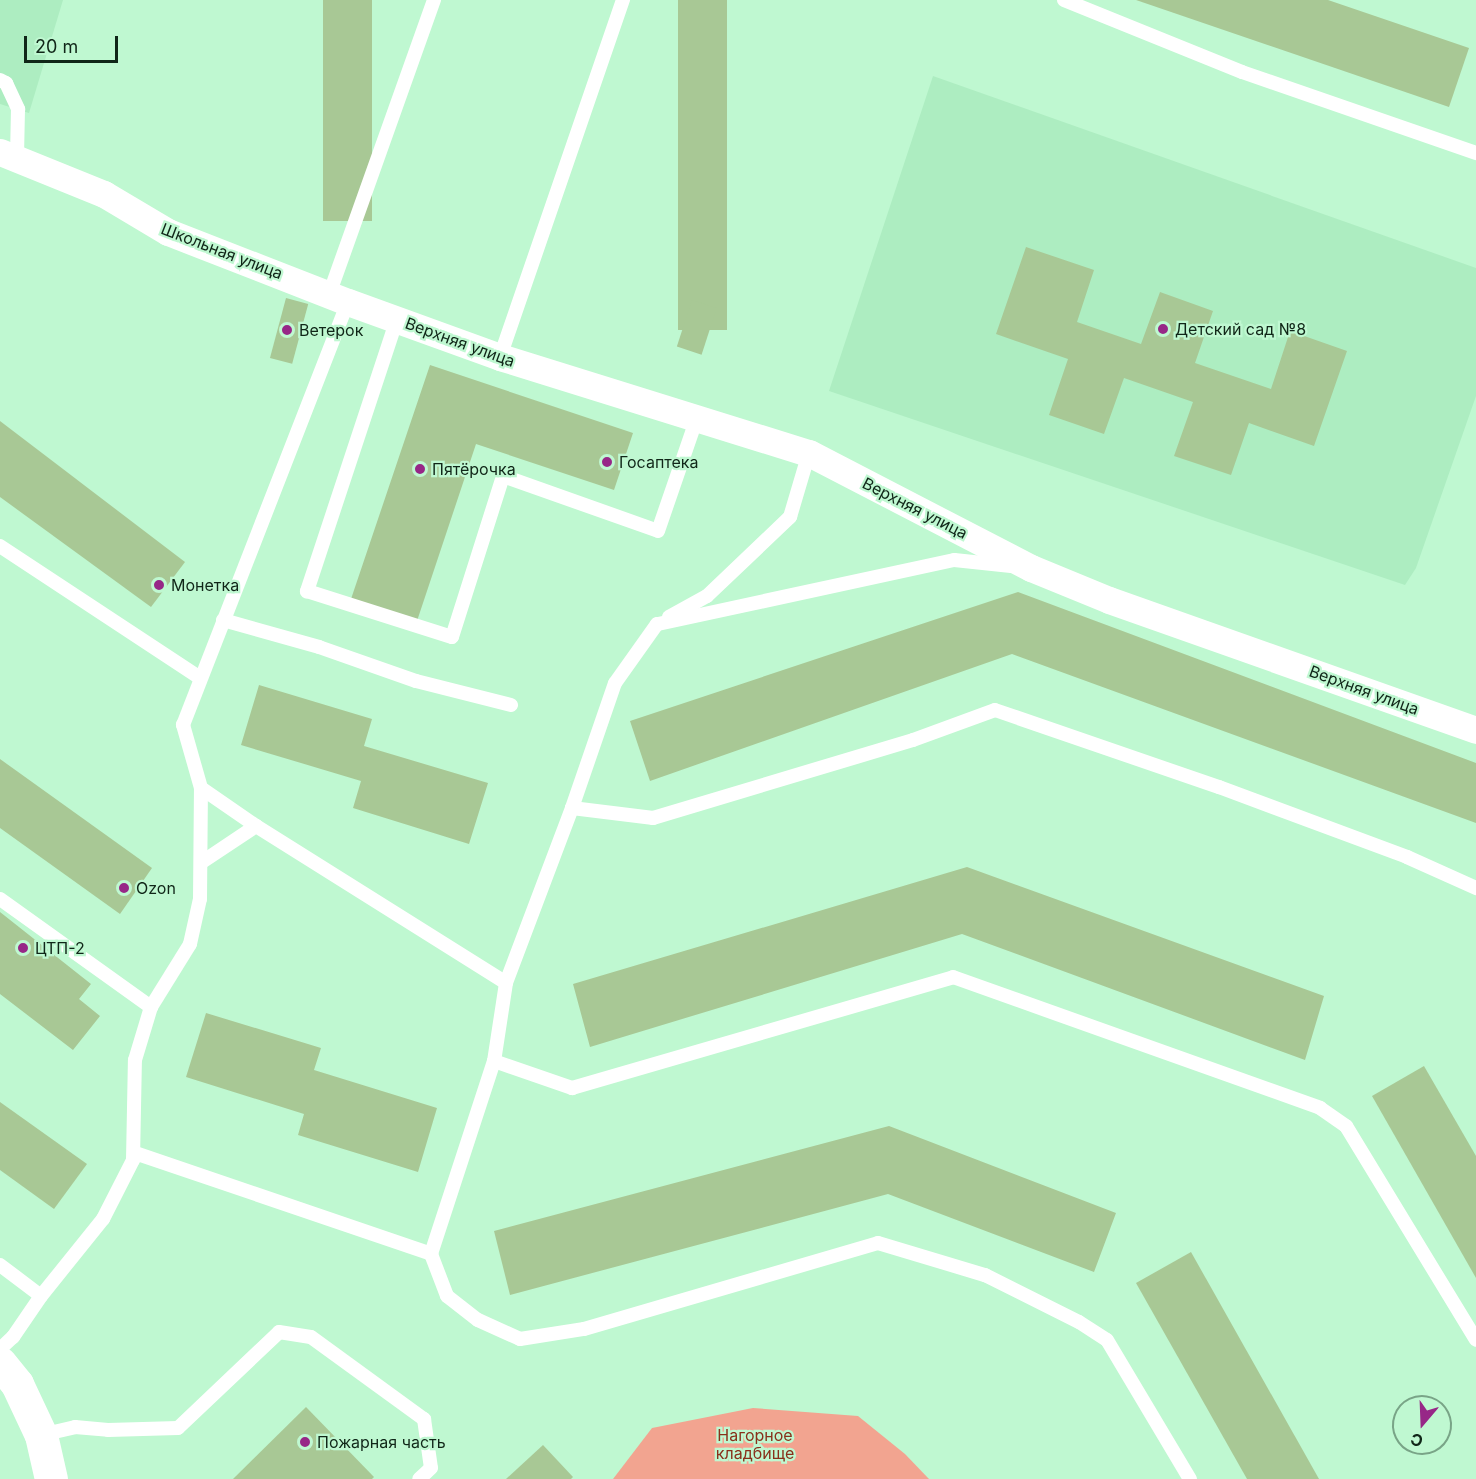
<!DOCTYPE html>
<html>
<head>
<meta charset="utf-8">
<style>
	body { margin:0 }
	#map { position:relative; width:1476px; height:1479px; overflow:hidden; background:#bff8d1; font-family:Inter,sans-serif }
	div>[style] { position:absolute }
	.built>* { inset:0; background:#adedc1 }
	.green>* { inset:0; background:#f2a490 }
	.building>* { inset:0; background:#a8c895; transform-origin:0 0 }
	.service>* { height:14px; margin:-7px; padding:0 7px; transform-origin:7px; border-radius:7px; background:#fff }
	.minor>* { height:27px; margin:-13.5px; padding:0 13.5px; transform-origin:13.5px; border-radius:13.5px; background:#fff }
	.secondary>* { height:33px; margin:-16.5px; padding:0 16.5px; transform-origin:16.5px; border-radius:16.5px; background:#fff }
	.dots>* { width:16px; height:16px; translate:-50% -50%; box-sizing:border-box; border:3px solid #bff8d1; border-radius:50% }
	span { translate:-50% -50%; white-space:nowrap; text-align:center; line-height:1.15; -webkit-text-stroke:4.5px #bff8d1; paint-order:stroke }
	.street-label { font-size:16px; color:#102618 }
	.poi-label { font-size:16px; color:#102618 }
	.left { translate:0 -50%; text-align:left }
	.park-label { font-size:16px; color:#89301b }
	.north { position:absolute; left:1392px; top:1395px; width:60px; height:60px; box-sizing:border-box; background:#bff8d1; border:2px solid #79a487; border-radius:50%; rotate:199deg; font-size:16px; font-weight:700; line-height:24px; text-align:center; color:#102618 }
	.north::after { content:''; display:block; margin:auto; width:21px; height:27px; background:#972787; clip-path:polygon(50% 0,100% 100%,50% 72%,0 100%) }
	.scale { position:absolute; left:24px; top:36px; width:94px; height:27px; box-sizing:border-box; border:3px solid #102618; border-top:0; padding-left:8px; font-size:18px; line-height:21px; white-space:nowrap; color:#102618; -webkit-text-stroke:4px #bff8d1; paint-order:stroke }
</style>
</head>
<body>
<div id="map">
	<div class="built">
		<i style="clip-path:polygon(0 0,63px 0,29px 113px,0 104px)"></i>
		<i style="clip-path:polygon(933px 76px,1476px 268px,1476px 396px,1416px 568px,1405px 585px,829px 391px)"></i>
	</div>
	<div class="green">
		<i style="clip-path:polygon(753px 1408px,858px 1416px,905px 1454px,929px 1479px,613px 1479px,652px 1428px)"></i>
	</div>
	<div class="building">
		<i style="left:323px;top:0;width:49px;height:221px"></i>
		<i style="left:678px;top:0;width:49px;height:330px"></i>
		<i style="clip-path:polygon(1136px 0,1328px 0,1469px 48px,1449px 107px)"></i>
		<i style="clip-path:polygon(1026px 247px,1094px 270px,1077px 322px,1141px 344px,1160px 292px,1213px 311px,1195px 363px,1271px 389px,1290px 331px,1347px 351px,1314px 446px,1249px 423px,1231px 475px,1174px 456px,1193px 402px,1124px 378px,1104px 434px,1049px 415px,1068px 359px,996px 334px)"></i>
		<i style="left:286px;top:298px;width:23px;height:62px;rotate:15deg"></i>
		<i style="left:692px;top:300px;width:26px;height:49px;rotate:18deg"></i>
		<i style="clip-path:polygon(430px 365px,633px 433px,614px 490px,476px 444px,417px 621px,351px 599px)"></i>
		<i style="clip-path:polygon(0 421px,185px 562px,151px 607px,0 497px)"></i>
		<i style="clip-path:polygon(1018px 592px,1476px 763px,1476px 823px,1012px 654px,650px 781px,630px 721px)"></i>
		<i style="clip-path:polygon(259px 685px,372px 719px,364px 746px,488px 783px,469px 844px,353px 808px,361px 781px,241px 745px)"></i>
		<i style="clip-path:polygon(0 759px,152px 868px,120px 914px,0 828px)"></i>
		<i style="clip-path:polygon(967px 867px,1324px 996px,1305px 1060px,962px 934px,590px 1047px,573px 984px)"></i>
		<i style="clip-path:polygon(0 912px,91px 984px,79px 999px,100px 1016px,73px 1050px,0 994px)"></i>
		<i style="clip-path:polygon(206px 1013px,321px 1048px,314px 1070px,437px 1108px,418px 1172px,298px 1135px,304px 1114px,186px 1077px)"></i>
		<i style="clip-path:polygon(1424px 1066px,1476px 1156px,1476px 1278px,1372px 1096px)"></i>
		<i style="clip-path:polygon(0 1102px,87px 1164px,54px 1209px,0 1170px)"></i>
		<i style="clip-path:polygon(889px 1126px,1116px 1213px,1094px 1272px,888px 1194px,510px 1295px,494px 1231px)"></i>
		<i style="clip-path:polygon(1191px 1252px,1319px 1479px,1247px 1479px,1136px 1283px)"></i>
		<i style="clip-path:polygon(306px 1407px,374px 1477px,372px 1479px,233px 1479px)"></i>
		<i style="clip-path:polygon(543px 1445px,573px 1477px,571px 1479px,506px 1479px)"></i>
	</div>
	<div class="service">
		<i style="left:1064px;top:0;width:192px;rotate:22deg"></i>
		<i style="left:1242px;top:72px;width:248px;rotate:19.1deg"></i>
		<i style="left:0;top:80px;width:7px;rotate:27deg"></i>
		<i style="left:6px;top:83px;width:29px;rotate:65deg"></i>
		<i style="left:18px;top:109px;width:48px;rotate:91.2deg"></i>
		<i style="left:330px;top:292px;width:310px;rotate:-70.4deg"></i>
		<i style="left:397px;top:319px;width:287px;rotate:108.3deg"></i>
		<i style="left:307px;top:591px;width:152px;rotate:17.6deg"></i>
		<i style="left:452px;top:637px;width:169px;rotate:-72.4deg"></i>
		<i style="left:503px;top:476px;width:164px;rotate:19.5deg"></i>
		<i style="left:658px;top:531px;width:120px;rotate:-71deg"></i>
		<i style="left:500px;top:357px;width:378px;rotate:-71deg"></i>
		<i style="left:0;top:546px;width:240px;rotate:33.4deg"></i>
		<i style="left:1011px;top:566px;width:57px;rotate:-174deg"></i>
		<i style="left:954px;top:560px;width:304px;rotate:167.8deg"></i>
		<i style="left:657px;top:624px;width:72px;rotate:125.4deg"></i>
		<i style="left:615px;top:683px;width:132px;rotate:109deg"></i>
		<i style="left:572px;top:808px;width:187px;rotate:110.7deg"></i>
		<i style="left:506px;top:983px;width:79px;rotate:98.7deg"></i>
		<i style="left:494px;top:1061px;width:203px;rotate:108.1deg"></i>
		<i style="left:431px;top:1254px;width:45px;rotate:69.1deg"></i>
		<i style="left:447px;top:1296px;width:39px;rotate:38deg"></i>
		<i style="left:478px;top:1320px;width:46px;rotate:24.3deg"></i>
		<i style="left:520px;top:1339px;width:65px;rotate:-8.9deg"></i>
		<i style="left:584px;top:1329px;width:306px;rotate:-16.3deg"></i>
		<i style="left:878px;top:1243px;width:112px;rotate:16.7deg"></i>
		<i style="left:985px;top:1275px;width:105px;rotate:26.6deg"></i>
		<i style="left:1079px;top:1322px;width:33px;rotate:33deg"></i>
		<i style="left:1107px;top:1340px;width:162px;rotate:59.2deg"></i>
		<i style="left:669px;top:617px;width:43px;rotate:-28.9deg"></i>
		<i style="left:707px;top:596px;width:115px;rotate:-43.6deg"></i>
		<i style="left:790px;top:517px;width:67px;rotate:-73.5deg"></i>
		<i style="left:223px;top:620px;width:100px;rotate:15.7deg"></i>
		<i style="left:319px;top:647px;width:103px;rotate:19.3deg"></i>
		<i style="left:416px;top:681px;width:98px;rotate:14.2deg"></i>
		<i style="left:201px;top:788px;width:67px;rotate:34.6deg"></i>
		<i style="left:256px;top:826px;width:295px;rotate:32.1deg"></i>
		<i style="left:572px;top:808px;width:82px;rotate:7deg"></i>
		<i style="left:653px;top:818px;width:271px;rotate:-16.7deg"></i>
		<i style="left:913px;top:740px;width:87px;rotate:-20.1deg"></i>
		<i style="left:995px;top:710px;width:237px;rotate:19deg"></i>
		<i style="left:1219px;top:787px;width:201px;rotate:20.4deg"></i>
		<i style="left:1407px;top:857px;width:76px;rotate:24.2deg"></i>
		<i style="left:202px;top:862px;width:65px;rotate:-33.7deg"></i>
		<i style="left:0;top:899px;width:186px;rotate:35.6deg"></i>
		<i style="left:494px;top:1061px;width:83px;rotate:19.1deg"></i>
		<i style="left:572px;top:1088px;width:397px;rotate:-16.2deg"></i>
		<i style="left:953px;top:977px;width:390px;rotate:19.6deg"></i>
		<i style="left:1320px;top:1108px;width:32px;rotate:35deg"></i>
		<i style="left:1346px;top:1126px;width:250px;rotate:58.7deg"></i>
		<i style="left:135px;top:1153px;width:313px;rotate:18.8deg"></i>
		<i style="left:0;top:1265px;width:51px;rotate:37.1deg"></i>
		<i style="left:0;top:1349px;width:18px;rotate:-43deg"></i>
		<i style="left:13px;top:1337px;width:50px;rotate:-55.7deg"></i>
		<i style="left:41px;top:1296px;width:99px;rotate:-51.2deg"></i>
		<i style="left:103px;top:1219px;width:66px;rotate:-63deg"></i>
		<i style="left:133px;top:1160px;width:100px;rotate:-88.9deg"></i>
		<i style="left:135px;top:1060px;width:55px;rotate:-73.2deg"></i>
		<i style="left:151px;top:1007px;width:74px;rotate:-58.2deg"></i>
		<i style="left:190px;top:944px;width:46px;rotate:-77.5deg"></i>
		<i style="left:200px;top:899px;width:111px;rotate:-89.5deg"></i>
		<i style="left:201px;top:788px;width:66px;rotate:-105.9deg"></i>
		<i style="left:183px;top:725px;width:454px;rotate:-68.7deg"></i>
		<i style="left:41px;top:1435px;width:35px;rotate:-13deg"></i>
		<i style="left:75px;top:1427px;width:33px;rotate:5deg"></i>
		<i style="left:108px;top:1430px;width:70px;rotate:-1.6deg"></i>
		<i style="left:178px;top:1428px;width:139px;rotate:-43.5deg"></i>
		<i style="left:279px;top:1332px;width:32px;rotate:9deg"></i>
		<i style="left:311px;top:1337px;width:140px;rotate:36deg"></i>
		<i style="left:424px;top:1419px;width:49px;rotate:81.9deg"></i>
		<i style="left:431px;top:1468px;width:16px;rotate:137deg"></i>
	</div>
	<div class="minor">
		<i style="left:0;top:152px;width:112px;rotate:22deg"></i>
		<i style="left:104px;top:194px;width:74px;rotate:30.7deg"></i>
		<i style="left:168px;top:232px;width:193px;rotate:21.3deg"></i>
		<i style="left:348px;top:302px;width:162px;rotate:19.9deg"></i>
		<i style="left:500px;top:357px;width:324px;rotate:17.3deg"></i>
		<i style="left:809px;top:453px;width:250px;rotate:27.4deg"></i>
		<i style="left:1031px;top:568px;width:84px;rotate:22.3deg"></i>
		<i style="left:1109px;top:600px;width:389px;rotate:19.5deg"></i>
	</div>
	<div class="secondary">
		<i style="left:0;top:1363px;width:27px;rotate:51deg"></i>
		<i style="left:17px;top:1384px;width:56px;rotate:64.8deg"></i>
		<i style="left:41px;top:1435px;width:45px;rotate:77.2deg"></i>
	</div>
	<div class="dots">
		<i style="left:1163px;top:329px;background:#972787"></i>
		<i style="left:287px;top:330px;background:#972787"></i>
		<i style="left:607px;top:462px;background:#972787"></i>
		<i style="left:420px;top:469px;background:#972787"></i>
		<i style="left:159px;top:585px;background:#972787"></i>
		<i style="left:124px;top:888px;background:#972787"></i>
		<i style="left:23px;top:948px;background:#972787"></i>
		<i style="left:305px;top:1442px;background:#972787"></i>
	</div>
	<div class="street-label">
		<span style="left:222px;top:251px;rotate:21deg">Школьная улица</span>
		<span style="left:460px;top:342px;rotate:20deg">Верхняя улица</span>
		<span style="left:915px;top:508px;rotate:27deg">Верхняя улица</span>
		<span style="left:1364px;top:690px;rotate:20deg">Верхняя улица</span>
	</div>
	<div class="poi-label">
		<span class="left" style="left:1175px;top:329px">Детский сад №8</span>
		<span class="left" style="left:299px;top:330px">Ветерок</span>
		<span class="left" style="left:619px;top:462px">Госаптека</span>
		<span class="left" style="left:432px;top:469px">Пятёрочка</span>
		<span class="left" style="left:171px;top:585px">Монетка</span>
		<span class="left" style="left:136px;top:888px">Ozon</span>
		<span class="left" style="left:35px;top:948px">ЦТП-2</span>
		<span class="left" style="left:317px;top:1442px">Пожарная часть</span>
	</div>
	<div class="park-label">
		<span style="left:755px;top:1444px">Нагорное<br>кладбище</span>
	</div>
	<div class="north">С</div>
	<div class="scale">20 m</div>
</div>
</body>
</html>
